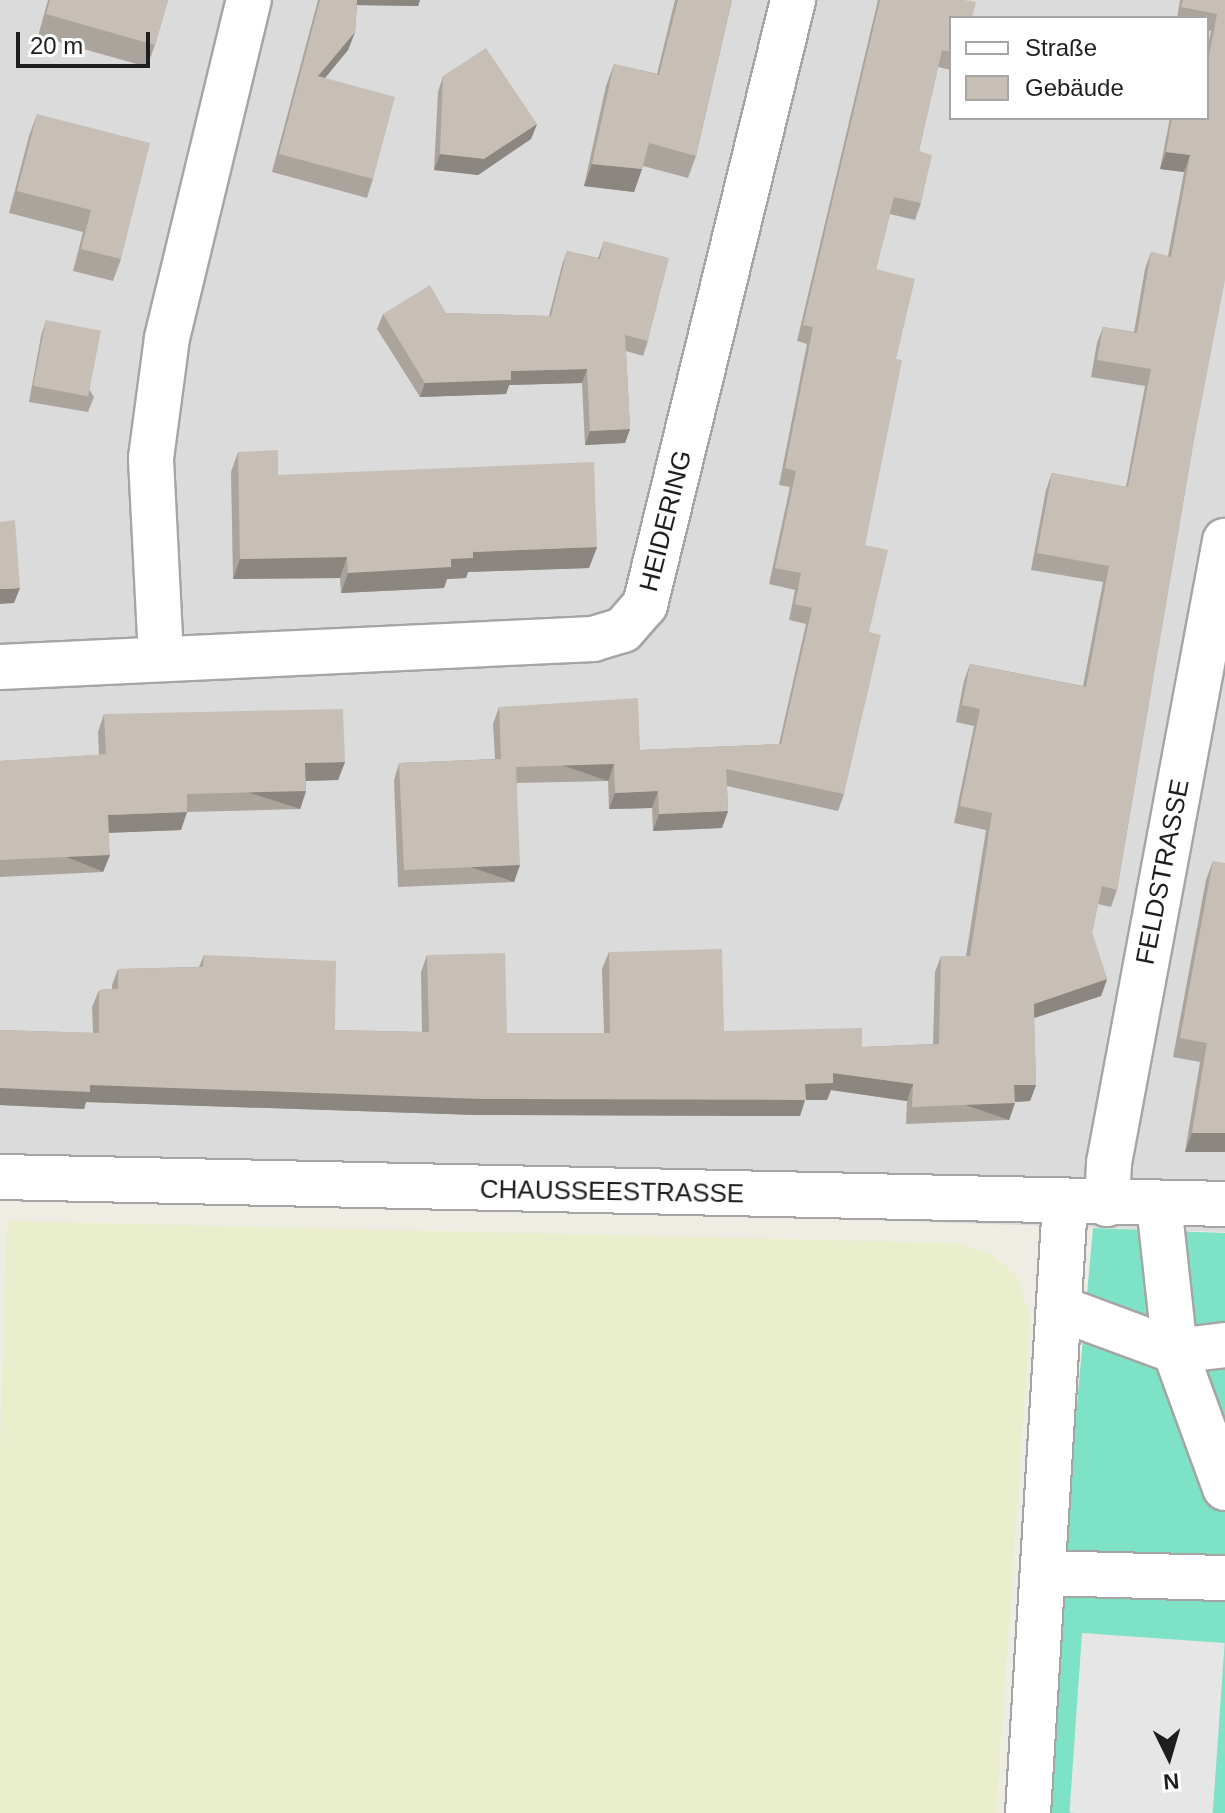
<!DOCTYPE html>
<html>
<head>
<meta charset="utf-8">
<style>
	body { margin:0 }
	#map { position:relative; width:1225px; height:1813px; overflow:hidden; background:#efece3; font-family:Arial,sans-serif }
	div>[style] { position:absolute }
	.residential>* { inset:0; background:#dcdbdb }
	.farmland>* { inset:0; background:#e9efcd }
	.pitch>* { inset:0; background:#7de2c6 }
	.parking>* { inset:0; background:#e6e6e6; transform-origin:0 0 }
	.roads { filter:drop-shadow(2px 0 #a5a5a5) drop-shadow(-2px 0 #a5a5a5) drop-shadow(0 2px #a5a5a5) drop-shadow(0 -2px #a5a5a5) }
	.minor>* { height:44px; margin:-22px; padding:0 22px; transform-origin:22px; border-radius:22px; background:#fff }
	.wall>* { inset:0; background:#aba49d }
	.shaded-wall>* { inset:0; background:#8b867f; transform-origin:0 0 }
	.building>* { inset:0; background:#c7bfb6; transform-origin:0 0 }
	span { translate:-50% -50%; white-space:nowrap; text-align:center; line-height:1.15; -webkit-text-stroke:8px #fff; paint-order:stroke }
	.street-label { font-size:26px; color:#1e1e1e }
	.legend { position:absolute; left:949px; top:16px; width:260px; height:104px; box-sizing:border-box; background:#fff; border:2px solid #a5a5a5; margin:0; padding:10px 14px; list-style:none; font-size:24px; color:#1e1e1e }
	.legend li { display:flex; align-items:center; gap:16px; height:40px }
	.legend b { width:40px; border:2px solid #a5a5a5 }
	.north { position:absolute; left:1129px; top:1717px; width:80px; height:80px; -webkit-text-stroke:6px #fff; paint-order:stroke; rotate:175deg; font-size:22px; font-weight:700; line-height:32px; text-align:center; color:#1e1e1e }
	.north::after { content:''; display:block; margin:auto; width:28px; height:36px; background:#1e1e1e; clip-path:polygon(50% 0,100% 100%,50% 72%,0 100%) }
	.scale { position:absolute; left:16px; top:32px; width:134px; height:36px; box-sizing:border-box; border:4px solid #1e1e1e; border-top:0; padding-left:10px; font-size:24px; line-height:28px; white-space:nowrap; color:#1e1e1e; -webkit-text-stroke:6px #fff; paint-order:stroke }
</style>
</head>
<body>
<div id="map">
	<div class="residential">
		<i style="clip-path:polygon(evenodd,0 0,1225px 0,1225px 1232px,0 1190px,0 0,951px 18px,1207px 18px,1207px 118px,951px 118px,951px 18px)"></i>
	</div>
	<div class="farmland">
		<i style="clip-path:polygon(7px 1221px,958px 1243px,991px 1254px,1016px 1275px,1030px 1315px,996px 1813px,0 1813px,0 1446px)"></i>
	</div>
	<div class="pitch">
		<i style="clip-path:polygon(1093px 1228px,1225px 1233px,1225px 1813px,1040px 1813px)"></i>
	</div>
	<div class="parking">
		<i style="left:1082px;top:1633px;width:143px;height:180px;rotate:4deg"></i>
	</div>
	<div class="roads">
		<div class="minor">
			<i style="left:161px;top:657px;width:199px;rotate:-92.9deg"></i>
			<i style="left:151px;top:458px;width:121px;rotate:-82.4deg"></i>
			<i style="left:167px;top:338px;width:348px;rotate:-76.4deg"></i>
			<i style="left:0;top:667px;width:594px;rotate:-2.7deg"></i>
			<i style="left:593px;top:639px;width:31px;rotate:-17deg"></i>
			<i style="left:623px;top:630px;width:33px;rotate:-49deg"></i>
			<i style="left:645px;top:605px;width:623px;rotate:-76.25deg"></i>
			<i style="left:0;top:1177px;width:1225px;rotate:1.26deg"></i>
			<i style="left:1107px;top:1204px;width:41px;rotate:-87.2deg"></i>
			<i style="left:1109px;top:1163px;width:633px;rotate:-79.44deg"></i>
			<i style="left:1159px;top:1204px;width:148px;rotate:83.8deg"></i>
			<i style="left:1175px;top:1351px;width:146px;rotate:69.9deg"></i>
			<i style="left:1059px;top:1308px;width:124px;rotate:20.3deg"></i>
			<i style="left:1175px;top:1351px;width:50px;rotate:-6.8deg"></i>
			<i style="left:1043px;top:1573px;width:182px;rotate:1.6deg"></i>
			<i style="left:1028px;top:1813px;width:611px;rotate:-86.53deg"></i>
		</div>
	</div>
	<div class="wall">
		<i style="clip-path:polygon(48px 0,168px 0,155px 45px,147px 67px,38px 36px)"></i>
		<i style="clip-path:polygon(318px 0,420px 0,418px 6px,357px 5px,355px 32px,348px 50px,325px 78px,373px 179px,367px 198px,272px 172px)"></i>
		<i style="clip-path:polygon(675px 0,732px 0,696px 156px,688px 178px,643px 166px,634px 192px,584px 186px,606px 86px,614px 64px,657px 74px)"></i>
		<i style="clip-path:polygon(878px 0,964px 0,951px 18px,951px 70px,938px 67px,919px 151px,921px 203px,915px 220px,890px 214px,876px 269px,896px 359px,865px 545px,869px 632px,844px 794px,838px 811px,727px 786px,728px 811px,722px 828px,653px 831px,652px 808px,609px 809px,608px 781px,517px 783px,514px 882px,398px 887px,394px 780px,399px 763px,495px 759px,493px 724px,499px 707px,640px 750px,779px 744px,806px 624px,789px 620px,795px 590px,769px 584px,790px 487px,779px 485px,807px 344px,797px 341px)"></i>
		<i style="clip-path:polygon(1180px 0,1225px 0,1192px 451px,1117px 890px,1111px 907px,1098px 904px,1092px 933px,1107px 979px,1101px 996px,1034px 1018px,1036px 1085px,1030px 1101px,1015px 1102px,1009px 1120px,906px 1124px,907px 1101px,831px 1090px,827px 1100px,805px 1100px,800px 1116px,476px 1115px,86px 1102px,84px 1109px,0 1105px,0 1030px,93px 1033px,92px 1007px,99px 990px,112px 989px,112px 985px,118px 969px,199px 967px,204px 955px,335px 1030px,422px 1032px,421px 972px,427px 955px,507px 1033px,604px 1033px,602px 969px,609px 952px,724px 1031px,862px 1047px,933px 1044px,935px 972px,941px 956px,966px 956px,986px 830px,954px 823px,974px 726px,956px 722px,964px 681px,970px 664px,1083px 686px,1103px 582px,1031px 570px,1046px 490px,1052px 473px,1126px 487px,1145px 386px,1091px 377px,1097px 343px,1103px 327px,1134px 332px,1145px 269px,1151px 252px,1168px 256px,1184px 172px,1160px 169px,1170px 118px,1207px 118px,1207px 51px,1211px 31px,1207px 30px,1207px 18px,1177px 18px)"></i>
		<i style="clip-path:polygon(443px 76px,537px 124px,531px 139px,478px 175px,434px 170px,438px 92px)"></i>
		<i style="clip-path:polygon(37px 114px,121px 259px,113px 281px,73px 271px,83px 232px,9px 213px,29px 136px)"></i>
		<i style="clip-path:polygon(604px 241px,648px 341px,643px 356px,626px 351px,630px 429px,625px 443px,585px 445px,582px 383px,509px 385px,506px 394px,420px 397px,377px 329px,383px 314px,446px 313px,549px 316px,562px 265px,567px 251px,598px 258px)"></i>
		<i style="clip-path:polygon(46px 320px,94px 397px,88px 412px,29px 402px,41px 336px)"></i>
		<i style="clip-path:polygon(238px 452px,278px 475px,597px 547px,589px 568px,468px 572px,466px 578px,447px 579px,444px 588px,341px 593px,340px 578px,233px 579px,231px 472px)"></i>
		<i style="clip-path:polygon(104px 714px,345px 762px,338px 780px,306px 781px,306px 791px,300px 809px,187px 812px,181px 830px,109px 833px,103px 872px,0 877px,0 761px,99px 755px,98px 732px)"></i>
		<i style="clip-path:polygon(1213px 861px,1225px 1152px,1185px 1152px,1200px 1062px,1173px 1057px,1206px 880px)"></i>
	</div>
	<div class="shaded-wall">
		<i style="clip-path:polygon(354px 0,420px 0,418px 6px,352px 5px)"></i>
		<i style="clip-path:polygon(355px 32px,348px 50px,311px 95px,318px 76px)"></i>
		<i style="clip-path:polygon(537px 124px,531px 139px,478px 175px,434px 170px,440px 154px)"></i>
		<i style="clip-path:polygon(1166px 152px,1190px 155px,1184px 172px,1160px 169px)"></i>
		<i style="clip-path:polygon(592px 164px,642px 169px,634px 192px,584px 186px)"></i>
		<i style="clip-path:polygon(587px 369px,582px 383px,509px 385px,506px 394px,420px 397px,425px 383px,511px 371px)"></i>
		<i style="clip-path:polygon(630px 429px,625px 443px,585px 445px,590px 431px)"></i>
		<i style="clip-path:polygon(597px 547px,589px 568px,468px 572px,466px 578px,447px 579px,444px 588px,341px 593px,348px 573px,451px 559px,473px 552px)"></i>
		<i style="clip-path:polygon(347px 557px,340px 578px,233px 579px,240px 559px)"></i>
		<i style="clip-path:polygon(20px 588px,14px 603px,0 604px,0 589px)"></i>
		<i style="clip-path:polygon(345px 762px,338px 780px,299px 781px,305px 763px)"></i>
		<i style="left:614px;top:764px;width:18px;height:98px;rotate:109deg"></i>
		<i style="left:306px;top:791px;width:19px;height:119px;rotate:108deg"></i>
		<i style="clip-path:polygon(658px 791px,652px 808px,609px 809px,615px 793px)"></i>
		<i style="clip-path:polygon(728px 811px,722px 828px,653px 831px,659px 814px)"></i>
		<i style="clip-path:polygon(187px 812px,181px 830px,102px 833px,108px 815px)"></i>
		<i style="left:110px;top:855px;width:18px;height:110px;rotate:112deg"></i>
		<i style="left:520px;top:865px;width:18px;height:116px;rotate:109deg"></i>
		<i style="clip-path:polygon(1107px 979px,1101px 996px,1028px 1020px,1034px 1004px)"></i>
		<i style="clip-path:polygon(833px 1073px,913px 1084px,907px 1101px,831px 1090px,827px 1100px,805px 1100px,800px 1116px,476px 1115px,86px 1102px,84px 1109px,0 1105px,0 1088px,90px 1085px,805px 1084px)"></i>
		<i style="clip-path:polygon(1014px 1085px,1036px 1085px,1030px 1101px,1008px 1102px)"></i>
		<i style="left:1015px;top:1103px;width:18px;height:103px;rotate:109deg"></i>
		<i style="clip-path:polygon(1192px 1133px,1225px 1133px,1225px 1152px,1185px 1152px)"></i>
	</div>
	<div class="building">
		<i style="clip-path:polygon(50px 0,168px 0,155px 45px,46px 14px)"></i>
		<i style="clip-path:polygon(320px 0,357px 0,355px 32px,318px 76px,395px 97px,373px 179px,279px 154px)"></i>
		<i style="clip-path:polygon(678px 0,732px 0,696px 156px,649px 143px,642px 169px,592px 164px,614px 64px,659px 75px)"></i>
		<i style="clip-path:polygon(880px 0,964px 0,976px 2px,972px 18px,951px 18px,951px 52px,942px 50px,919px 151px,932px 155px,921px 203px,894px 197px,876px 269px,915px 279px,896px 359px,902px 360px,865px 545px,888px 550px,869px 632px,881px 635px,844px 794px,726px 769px,728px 811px,659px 814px,658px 791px,615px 793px,614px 764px,516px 767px,520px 865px,404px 870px,399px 763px,501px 759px,499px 707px,638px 698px,640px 750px,781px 744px,812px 608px,795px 604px,801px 573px,775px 568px,796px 471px,785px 468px,813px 327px,803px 325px)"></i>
		<i style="clip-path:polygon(1183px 0,1225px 0,1225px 280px,1192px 451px,1117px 890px,1102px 886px,1092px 933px,1107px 979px,1034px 1004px,1036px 1085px,1014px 1085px,1015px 1103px,912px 1107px,913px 1084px,833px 1073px,833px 1083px,805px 1084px,806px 1100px,482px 1099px,90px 1085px,90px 1092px,0 1088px,0 1030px,99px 1033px,99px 990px,118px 989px,118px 969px,203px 967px,204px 955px,336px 961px,335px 1030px,429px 1032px,427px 955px,505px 953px,507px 1033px,610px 1033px,609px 952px,722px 949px,724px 1031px,862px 1028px,862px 1047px,939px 1044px,941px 956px,970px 956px,992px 813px,960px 806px,980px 709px,962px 705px,970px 664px,1086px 687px,1109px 566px,1037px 553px,1052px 473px,1128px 487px,1151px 369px,1097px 360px,1103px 327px,1137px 333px,1151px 252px,1171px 257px,1190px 155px,1166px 152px,1172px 118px,1207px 118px,1207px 67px,1217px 14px,1181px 7px)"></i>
		<i style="clip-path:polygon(486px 48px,537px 124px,484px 159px,440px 154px,443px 76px)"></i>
		<i style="clip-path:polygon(37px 114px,150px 143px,121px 259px,81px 249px,91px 210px,17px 191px)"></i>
		<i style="clip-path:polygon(604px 241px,669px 258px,648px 341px,625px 335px,630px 429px,590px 431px,587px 369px,511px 371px,511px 380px,425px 383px,383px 314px,430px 285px,446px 313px,551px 316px,567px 251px,600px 259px)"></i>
		<i style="left:46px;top:320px;width:56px;height:67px;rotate:11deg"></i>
		<i style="clip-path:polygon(278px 450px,278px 475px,594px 462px,597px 547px,473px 552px,473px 558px,451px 559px,451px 567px,348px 573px,347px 557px,240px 559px,238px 452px)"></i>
		<i style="clip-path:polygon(15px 520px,20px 588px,0 589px,0 522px)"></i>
		<i style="clip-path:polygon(343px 709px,345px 762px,305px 763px,306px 791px,187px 794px,187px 812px,108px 815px,110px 855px,0 860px,0 761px,106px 754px,104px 714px)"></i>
		<i style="clip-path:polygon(1213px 861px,1225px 863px,1225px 1133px,1192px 1133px,1207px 1043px,1180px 1038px)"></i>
	</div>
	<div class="street-label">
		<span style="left:666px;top:521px;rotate:-76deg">HEIDERING</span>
		<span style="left:1163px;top:872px;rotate:-79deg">FELDSTRASSE</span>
		<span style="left:612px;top:1192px;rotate:1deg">CHAUSSEESTRASSE</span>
	</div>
	<ul class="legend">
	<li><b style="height:10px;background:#fff"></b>Straße</li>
	<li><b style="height:22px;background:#c7bfb6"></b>Gebäude</li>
	</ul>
	<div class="north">N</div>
	<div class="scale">20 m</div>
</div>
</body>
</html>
